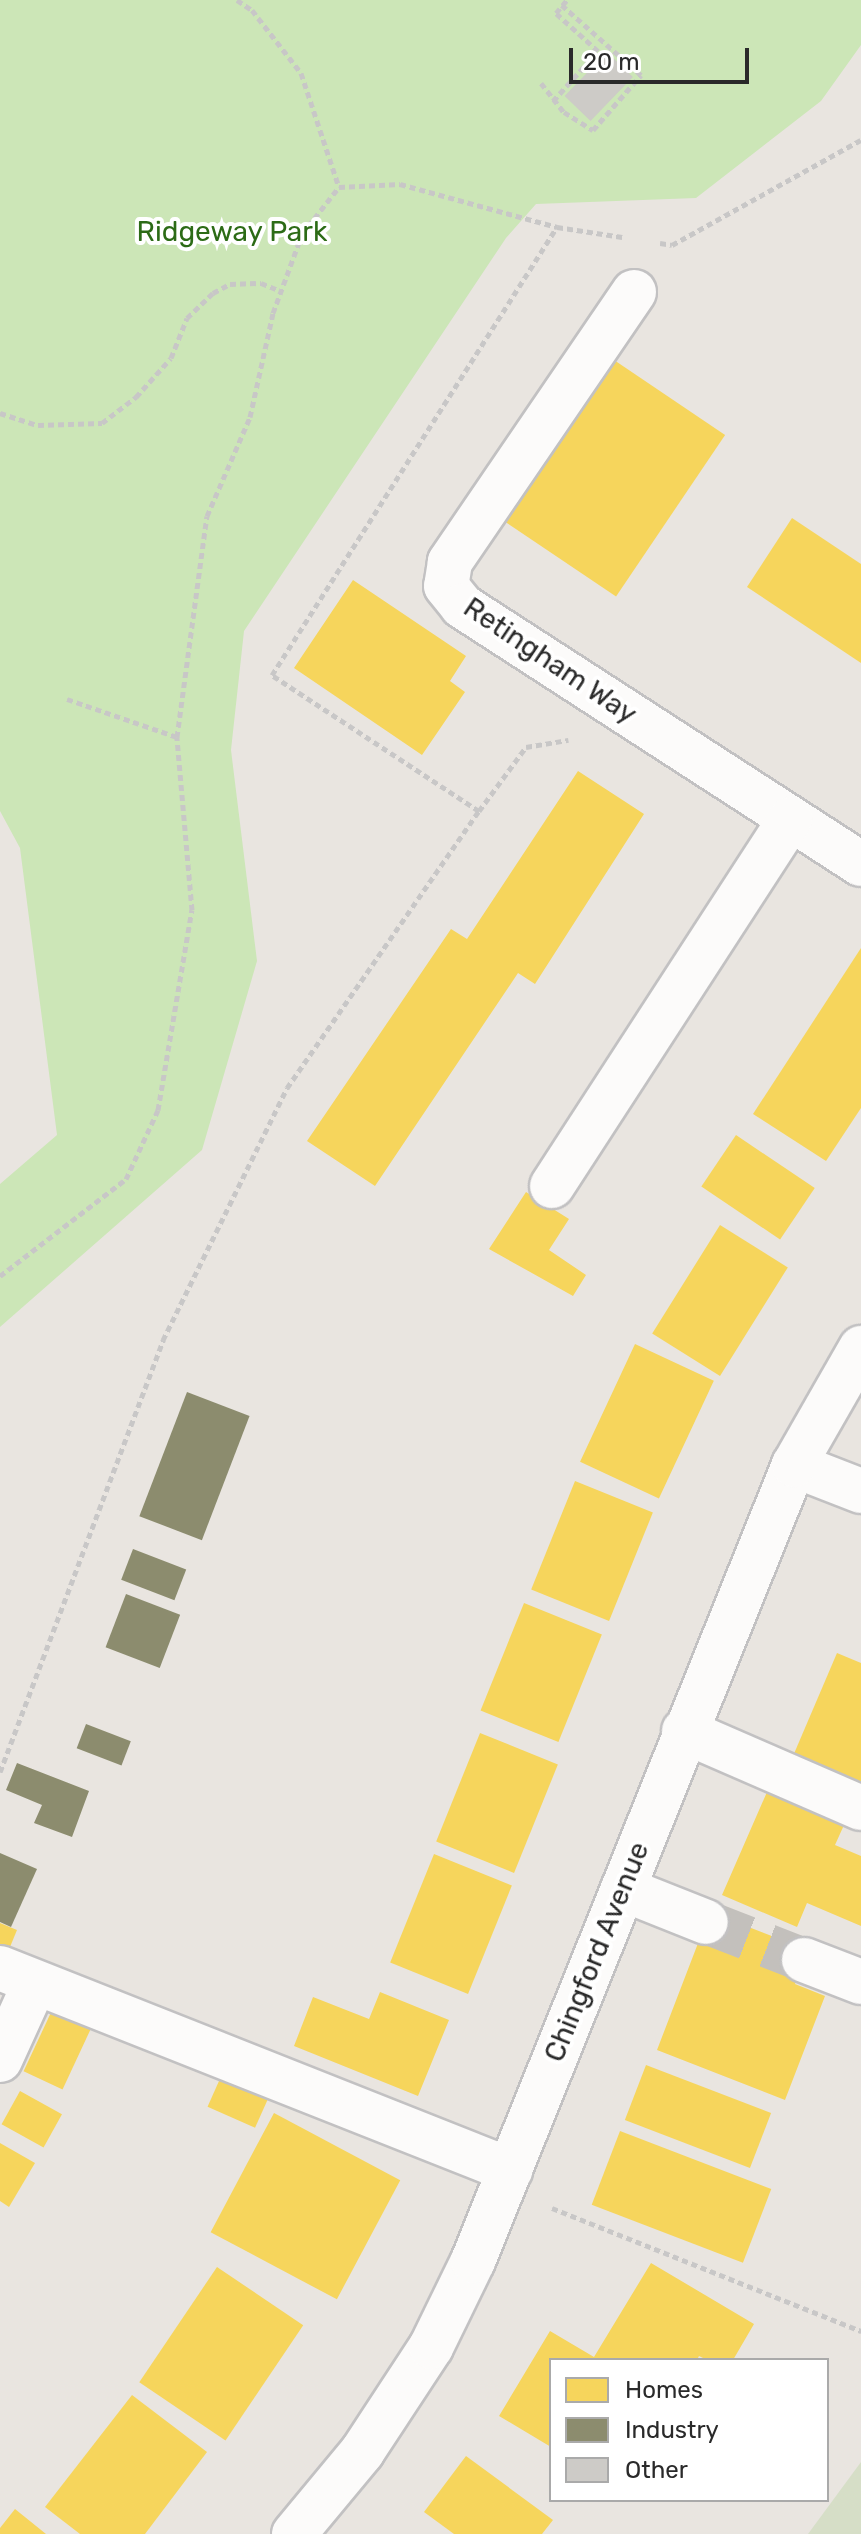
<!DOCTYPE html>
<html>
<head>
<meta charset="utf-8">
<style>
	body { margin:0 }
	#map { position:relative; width:861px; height:2534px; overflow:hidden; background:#e9e5e0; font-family:Rubik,sans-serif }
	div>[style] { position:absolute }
	.green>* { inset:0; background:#cce6b7 }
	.cemetery>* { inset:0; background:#d6dec7 }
	.homes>* { inset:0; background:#f6d55c; transform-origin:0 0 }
	.industry>* { inset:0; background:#8c8c6e; transform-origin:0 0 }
	.building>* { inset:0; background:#cdcbc7; transform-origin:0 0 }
	.minor-tunnel>* { height:44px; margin-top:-22px; transform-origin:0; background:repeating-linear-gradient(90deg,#c3c0bc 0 44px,transparent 0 66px) }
	.path>* { height:5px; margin-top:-2.5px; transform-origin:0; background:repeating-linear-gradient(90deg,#c8c7c7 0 6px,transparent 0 10px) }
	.roads { filter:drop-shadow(2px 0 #c2c1c2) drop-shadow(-2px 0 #c2c1c2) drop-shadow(0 2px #c2c1c2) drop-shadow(0 -2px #c2c1c2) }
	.minor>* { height:44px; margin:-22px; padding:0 22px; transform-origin:22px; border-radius:22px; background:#fcfbfa }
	span { translate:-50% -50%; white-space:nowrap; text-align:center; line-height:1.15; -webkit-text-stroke:8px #fff; paint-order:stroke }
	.park-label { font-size:28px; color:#2c6b16 }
	.street-label { font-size:28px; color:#2a2a2a }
	.legend { position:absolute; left:549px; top:2358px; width:280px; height:144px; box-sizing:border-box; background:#fff; border:2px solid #aaa; margin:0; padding:10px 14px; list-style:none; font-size:24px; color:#2a2a2a }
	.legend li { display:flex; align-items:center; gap:16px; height:40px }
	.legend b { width:40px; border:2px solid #aaa }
	.scale { position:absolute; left:569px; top:48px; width:180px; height:36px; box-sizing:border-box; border:4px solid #2a2a2a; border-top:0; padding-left:10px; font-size:24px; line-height:28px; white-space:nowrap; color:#2a2a2a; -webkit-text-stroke:6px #fff; paint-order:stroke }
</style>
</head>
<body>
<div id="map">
	<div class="green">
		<i style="clip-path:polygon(0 0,861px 0,861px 45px,821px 101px,696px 198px,536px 204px,506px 238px,244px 631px,231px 750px,257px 961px,202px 1150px,0 1327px,0 1184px,57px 1135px,20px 848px,0 811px)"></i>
	</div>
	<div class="cemetery">
		<i style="clip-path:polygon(861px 2462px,861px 2534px,808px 2534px)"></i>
	</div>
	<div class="homes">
		<i style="left:614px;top:360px;width:134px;height:195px;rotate:34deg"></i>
		<i style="clip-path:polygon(792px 518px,861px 564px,861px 663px,747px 587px)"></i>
		<i style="clip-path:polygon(353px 580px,466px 656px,450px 681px,465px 692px,422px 755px,294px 668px)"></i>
		<i style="clip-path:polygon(578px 771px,644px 814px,535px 984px,518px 973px,375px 1186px,307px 1141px,451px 929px,467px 939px)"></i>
		<i style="clip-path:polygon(861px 948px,861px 1108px,826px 1161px,753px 1114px)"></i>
		<i style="left:736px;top:1135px;width:95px;height:62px;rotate:34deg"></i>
		<i style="clip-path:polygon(526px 1192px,569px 1219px,549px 1250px,586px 1275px,573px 1296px,489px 1249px)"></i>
		<i style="left:720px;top:1225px;width:80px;height:128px;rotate:32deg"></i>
		<i style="left:635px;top:1344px;width:87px;height:130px;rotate:25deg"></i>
		<i style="left:575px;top:1481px;width:84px;height:117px;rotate:22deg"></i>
		<i style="left:524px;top:1603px;width:84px;height:116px;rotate:22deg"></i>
		<i style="clip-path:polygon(837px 1653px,861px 1663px,861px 1785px,793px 1756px)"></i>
		<i style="left:480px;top:1733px;width:84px;height:117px;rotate:22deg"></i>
		<i style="clip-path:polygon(767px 1792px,844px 1825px,835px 1845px,861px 1856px,861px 1926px,807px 1903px,797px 1927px,722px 1895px)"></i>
		<i style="left:434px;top:1854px;width:84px;height:117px;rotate:22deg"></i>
		<i style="clip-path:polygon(710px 1912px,808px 1950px,795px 1984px,825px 1996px,785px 2100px,657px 2050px)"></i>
		<i style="clip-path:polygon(0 1923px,17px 1930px,3px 1964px,0 1962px)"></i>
		<i style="clip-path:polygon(380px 1992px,449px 2020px,418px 2096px,294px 2046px,313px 1997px,369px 2019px)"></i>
		<i style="left:54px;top:2006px;width:43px;height:72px;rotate:25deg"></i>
		<i style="left:646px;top:2065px;width:134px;height:59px;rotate:21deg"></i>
		<i style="left:223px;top:2072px;width:52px;height:38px;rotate:24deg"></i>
		<i style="left:20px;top:2091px;width:48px;height:38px;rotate:29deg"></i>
		<i style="left:274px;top:2113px;width:143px;height:135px;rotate:28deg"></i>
		<i style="left:620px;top:2131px;width:162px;height:79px;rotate:21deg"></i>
		<i style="clip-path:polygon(0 2143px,35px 2163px,9px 2207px,0 2201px)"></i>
		<i style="clip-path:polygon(651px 2263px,754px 2324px,733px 2360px,707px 2360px,699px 2356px,697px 2360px,551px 2360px,551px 2447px,499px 2416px,550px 2331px,594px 2357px)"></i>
		<i style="left:217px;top:2267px;width:104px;height:139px;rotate:34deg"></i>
		<i style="clip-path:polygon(132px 2395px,207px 2452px,145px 2534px,80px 2534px,45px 2507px)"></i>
		<i style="clip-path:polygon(466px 2456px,553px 2520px,542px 2534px,454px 2534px,424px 2512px)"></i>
		<i style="clip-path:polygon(15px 2509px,46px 2534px,0 2534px,0 2528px)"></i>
	</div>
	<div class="industry">
		<i style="left:187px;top:1392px;width:67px;height:133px;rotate:21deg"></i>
		<i style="left:133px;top:1549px;width:57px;height:33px;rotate:21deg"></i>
		<i style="left:126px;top:1594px;width:58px;height:57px;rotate:21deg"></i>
		<i style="left:86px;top:1724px;width:48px;height:26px;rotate:21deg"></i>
		<i style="clip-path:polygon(17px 1763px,89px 1791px,72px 1837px,34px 1823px,42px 1805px,6px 1790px)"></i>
		<i style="clip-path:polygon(0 1853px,37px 1869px,11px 1927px,0 1922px)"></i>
	</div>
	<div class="building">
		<i style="left:607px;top:52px;width:36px;height:61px;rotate:44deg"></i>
	</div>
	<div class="minor-tunnel">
		<i style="left:706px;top:1922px;width:105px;rotate:21.2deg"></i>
	</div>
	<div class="path">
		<i style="left:237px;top:0;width:18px;rotate:34deg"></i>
		<i style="left:252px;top:10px;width:80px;rotate:52.1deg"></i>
		<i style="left:301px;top:73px;width:120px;rotate:71.6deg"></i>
		<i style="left:541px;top:83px;width:37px;rotate:52deg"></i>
		<i style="left:564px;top:112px;width:34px;rotate:32deg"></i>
		<i style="left:593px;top:130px;width:73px;rotate:-48.9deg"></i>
		<i style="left:641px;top:75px;width:106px;rotate:-138.5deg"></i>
		<i style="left:553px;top:101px;width:67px;rotate:-48deg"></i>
		<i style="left:598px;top:51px;width:57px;rotate:-137.9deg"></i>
		<i style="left:556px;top:13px;width:17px;rotate:-50deg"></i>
		<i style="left:660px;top:243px;width:12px;rotate:9deg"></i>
		<i style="left:672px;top:245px;width:216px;rotate:-29.1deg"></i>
		<i style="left:0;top:413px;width:40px;rotate:18deg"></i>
		<i style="left:38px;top:425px;width:64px;rotate:-1.8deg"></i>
		<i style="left:102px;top:423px;width:43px;rotate:-37.4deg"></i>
		<i style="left:136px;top:397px;width:52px;rotate:-48.1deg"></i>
		<i style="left:171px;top:358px;width:43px;rotate:-68.2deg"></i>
		<i style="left:187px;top:318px;width:36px;rotate:-44deg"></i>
		<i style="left:213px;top:293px;width:19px;rotate:-28deg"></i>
		<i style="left:230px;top:284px;width:31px;rotate:-2deg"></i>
		<i style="left:261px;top:283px;width:22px;rotate:22deg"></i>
		<i style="left:67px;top:699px;width:116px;rotate:19.1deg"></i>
		<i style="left:479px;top:811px;width:79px;rotate:-53.7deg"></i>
		<i style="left:526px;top:747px;width:43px;rotate:-9.5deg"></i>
		<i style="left:0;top:1276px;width:159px;rotate:-37.6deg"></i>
		<i style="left:126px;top:1179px;width:76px;rotate:-65.1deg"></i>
		<i style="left:158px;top:1110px;width:203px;rotate:-80.4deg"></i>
		<i style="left:192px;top:910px;width:174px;rotate:-95deg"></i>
		<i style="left:177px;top:737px;width:223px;rotate:-82.3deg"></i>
		<i style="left:207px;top:516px;width:108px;rotate:-66.5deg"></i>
		<i style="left:250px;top:417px;width:107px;rotate:-77.5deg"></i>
		<i style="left:273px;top:313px;width:84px;rotate:-69.8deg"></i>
		<i style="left:302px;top:234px;width:60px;rotate:-51.8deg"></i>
		<i style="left:339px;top:187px;width:61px;rotate:-2.8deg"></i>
		<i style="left:400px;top:184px;width:163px;rotate:15.3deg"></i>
		<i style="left:557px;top:227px;width:66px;rotate:8.7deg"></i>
		<i style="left:0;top:1772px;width:462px;rotate:-69.3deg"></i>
		<i style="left:163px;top:1340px;width:281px;rotate:-63.8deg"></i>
		<i style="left:287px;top:1088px;width:337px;rotate:-55.3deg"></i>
		<i style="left:479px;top:811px;width:248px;rotate:-146.7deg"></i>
		<i style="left:272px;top:675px;width:531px;rotate:-57.54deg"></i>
		<i style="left:552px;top:2208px;width:333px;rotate:21.7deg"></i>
	</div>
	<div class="roads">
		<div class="minor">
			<i style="left:634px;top:292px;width:327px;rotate:124.3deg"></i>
			<i style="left:450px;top:562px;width:24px;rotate:99deg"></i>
			<i style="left:446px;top:586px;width:26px;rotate:51deg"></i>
			<i style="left:462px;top:606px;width:475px;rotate:32.9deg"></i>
			<i style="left:552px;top:1186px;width:437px;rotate:-57deg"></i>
			<i style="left:794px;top:1465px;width:72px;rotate:21.2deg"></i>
			<i style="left:684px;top:1731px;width:193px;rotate:23.5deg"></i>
			<i style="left:623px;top:1889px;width:89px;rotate:21.7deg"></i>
			<i style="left:804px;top:1960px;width:61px;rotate:21.1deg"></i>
			<i style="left:0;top:1968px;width:549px;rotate:21.61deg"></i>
			<i style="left:0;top:2060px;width:85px;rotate:-65.6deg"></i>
			<i style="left:294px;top:2534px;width:107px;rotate:-50.3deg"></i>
			<i style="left:362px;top:2452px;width:126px;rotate:-56.7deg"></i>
			<i style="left:431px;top:2347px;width:96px;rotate:-64deg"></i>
			<i style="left:473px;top:2261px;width:858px;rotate:-68.04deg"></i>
			<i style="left:794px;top:1465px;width:135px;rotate:-60.2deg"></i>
		</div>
	</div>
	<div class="park-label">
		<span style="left:232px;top:232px">Ridgeway Park</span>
	</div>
	<div class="street-label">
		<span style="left:550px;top:661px;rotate:34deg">Retingham Way</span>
		<span style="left:597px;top:1952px;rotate:-68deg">Chingford Avenue</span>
	</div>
	<ul class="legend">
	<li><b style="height:22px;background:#f6d55c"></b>Homes</li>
	<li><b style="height:22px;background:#8c8c6e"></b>Industry</li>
	<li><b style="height:22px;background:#cdcbc7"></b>Other</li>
	</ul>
	<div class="scale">20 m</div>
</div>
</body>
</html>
